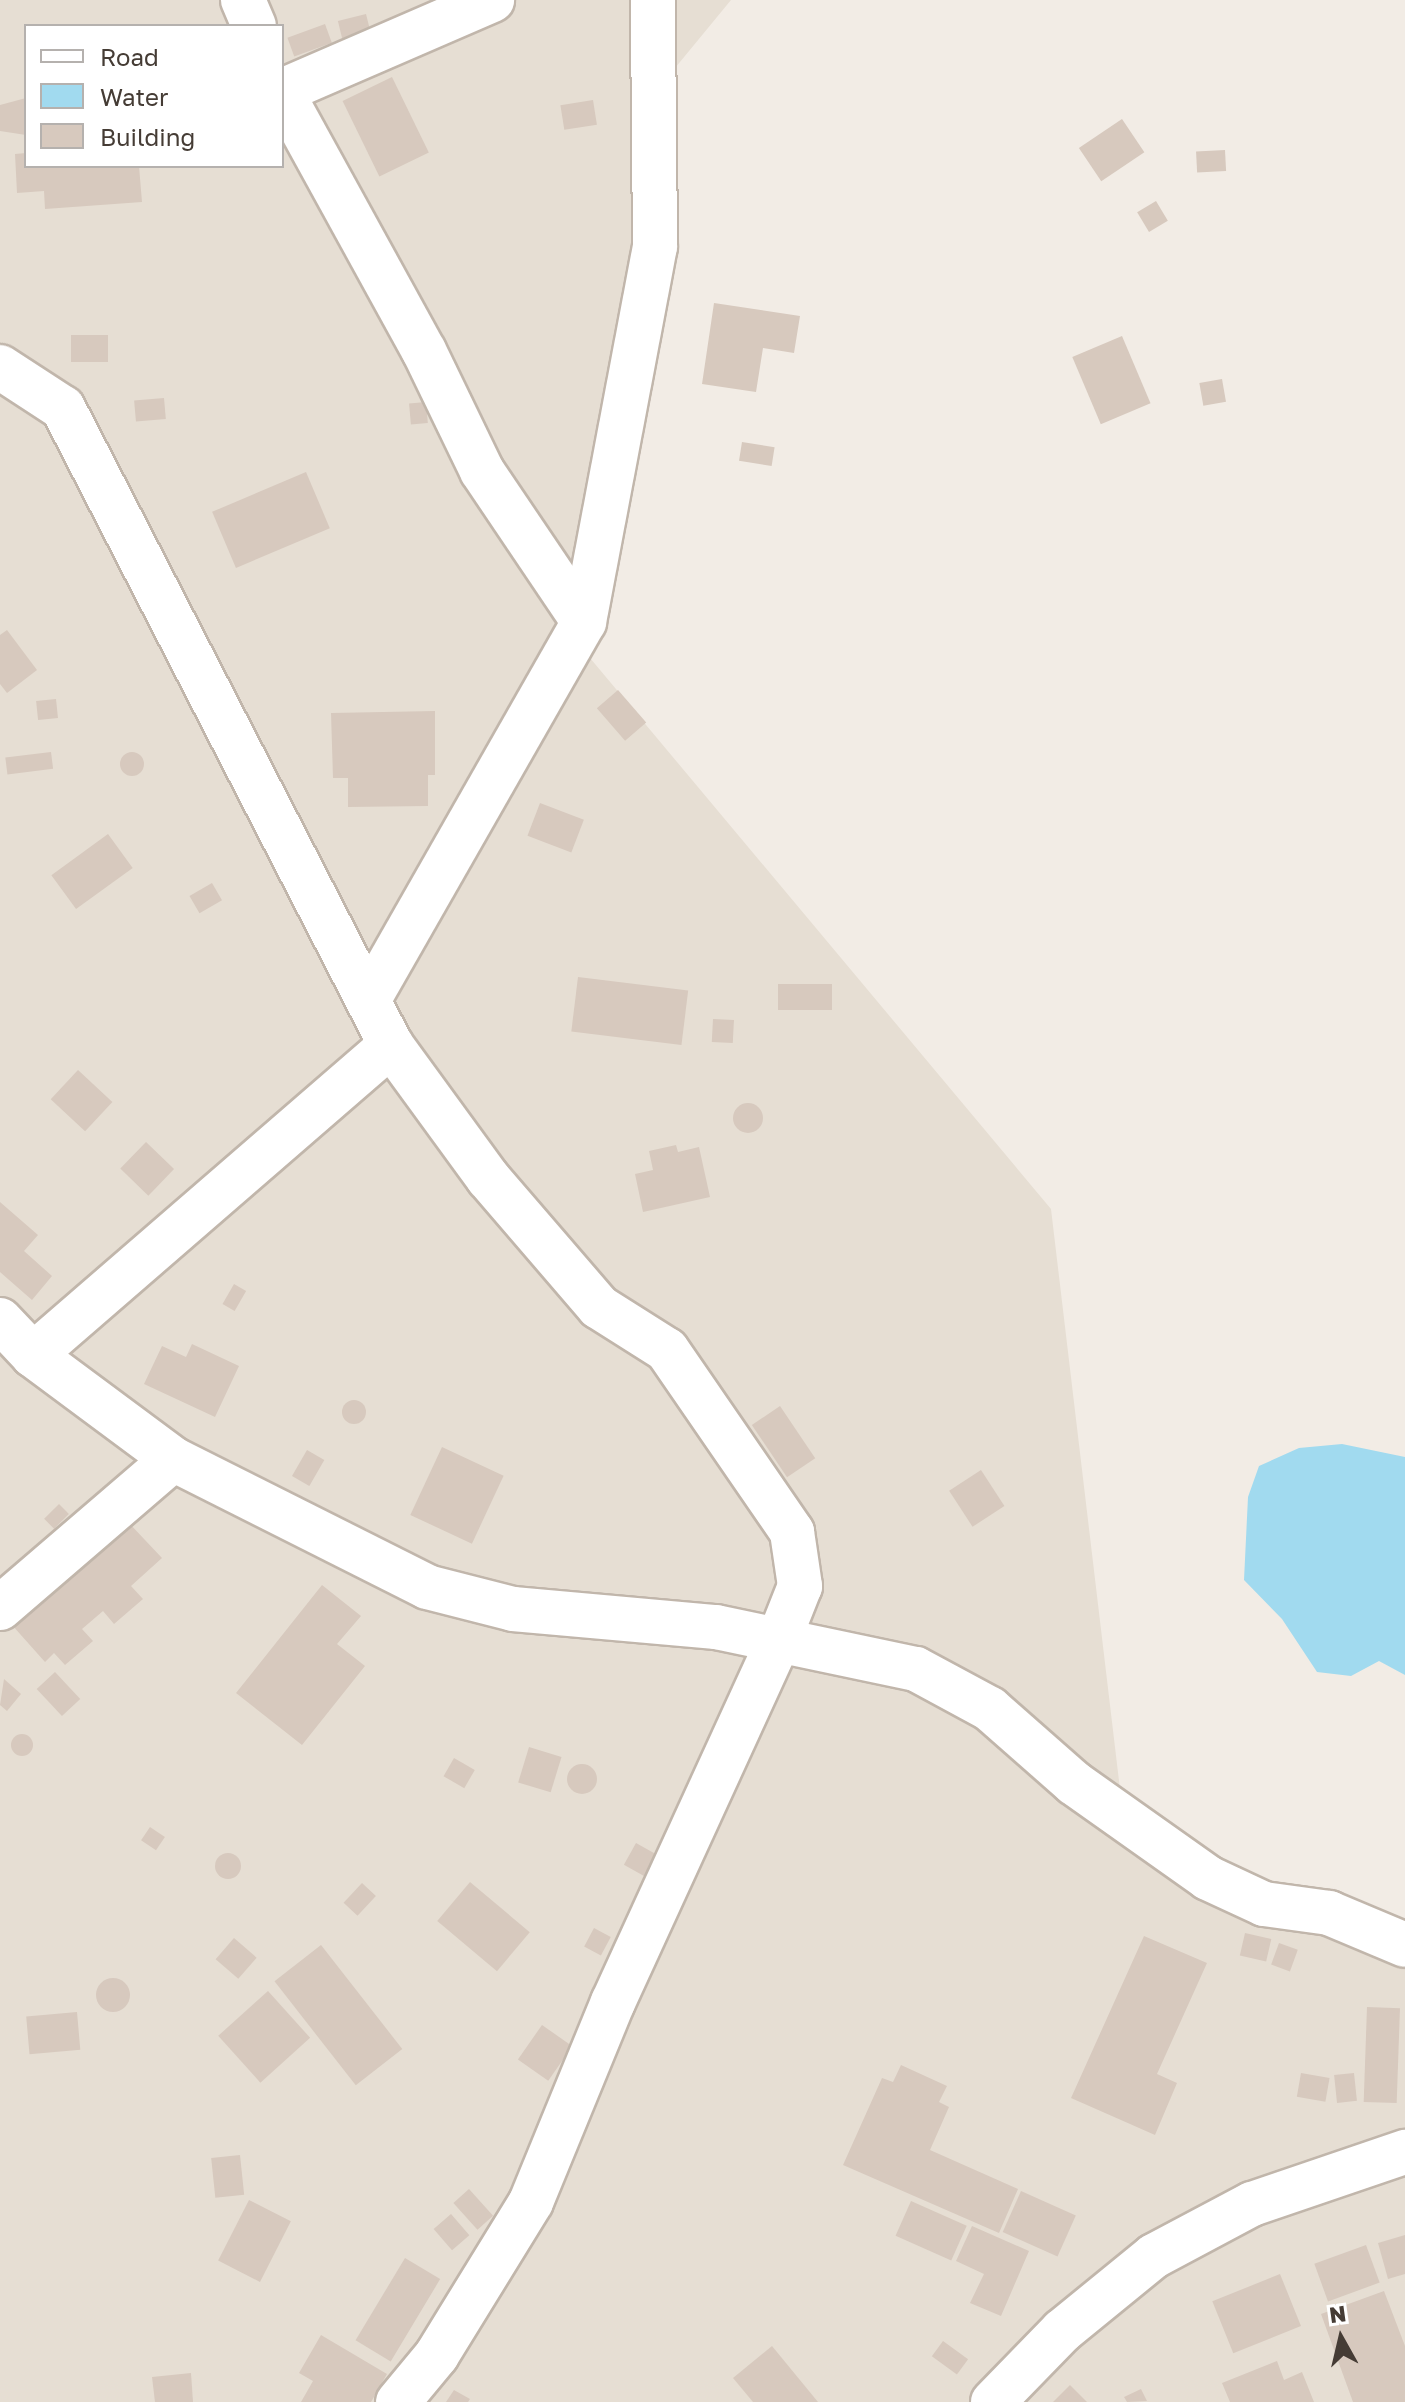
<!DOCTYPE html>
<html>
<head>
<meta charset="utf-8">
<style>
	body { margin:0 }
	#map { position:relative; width:1405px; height:2402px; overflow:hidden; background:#f2ece5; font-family:"Golos Text",sans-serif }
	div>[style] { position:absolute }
	.residential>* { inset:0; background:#e6ded3 }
	.water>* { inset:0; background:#a1daef }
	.building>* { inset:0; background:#d7c9be; transform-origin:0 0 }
	.round { border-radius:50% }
	.roads { filter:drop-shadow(2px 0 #c1b6ab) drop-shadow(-2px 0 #c1b6ab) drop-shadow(0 2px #c1b6ab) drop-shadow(0 -2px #c1b6ab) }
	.minor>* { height:44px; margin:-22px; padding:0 22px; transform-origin:22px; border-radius:22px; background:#fff }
	.tertiary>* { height:44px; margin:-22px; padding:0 22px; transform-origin:22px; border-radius:22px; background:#fff }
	span { translate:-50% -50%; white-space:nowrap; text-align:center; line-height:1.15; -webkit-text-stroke:6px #fff; paint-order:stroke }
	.legend { position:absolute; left:24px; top:24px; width:260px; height:144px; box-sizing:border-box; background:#fff; border:2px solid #b5b1ae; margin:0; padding:10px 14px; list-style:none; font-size:24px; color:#453c35 }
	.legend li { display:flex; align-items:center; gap:16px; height:40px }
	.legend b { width:40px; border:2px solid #b5b1ae }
	.north { position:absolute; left:1301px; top:2298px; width:80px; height:80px; -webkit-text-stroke:6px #fff; paint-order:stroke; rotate:352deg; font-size:22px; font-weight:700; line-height:32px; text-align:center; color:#453c35 }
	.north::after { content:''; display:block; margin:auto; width:28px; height:36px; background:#453c35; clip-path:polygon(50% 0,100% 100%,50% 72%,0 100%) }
</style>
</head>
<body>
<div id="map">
	<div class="residential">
		<i style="clip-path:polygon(evenodd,0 0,731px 0,638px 113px,622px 550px,585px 652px,1051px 1209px,1127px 1848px,1405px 1934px,1405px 2402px,0 2402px,0 0,26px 26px,282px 26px,282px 166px,26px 166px,26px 26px)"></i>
	</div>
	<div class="water">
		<i style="clip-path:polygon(1342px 1444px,1405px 1457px,1405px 1675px,1379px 1661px,1351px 1676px,1317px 1672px,1282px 1619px,1244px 1580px,1248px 1497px,1259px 1466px,1299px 1448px)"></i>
	</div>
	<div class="building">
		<i style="left:366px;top:14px;width:21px;height:29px;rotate:76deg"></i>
		<i style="left:325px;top:24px;width:20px;height:40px;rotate:70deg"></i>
		<i style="left:392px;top:77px;width:84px;height:55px;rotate:64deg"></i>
		<i style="clip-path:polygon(26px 98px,26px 135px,0 131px,0 105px)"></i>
		<i style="left:593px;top:100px;width:25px;height:33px;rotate:81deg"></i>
		<i style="left:1122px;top:119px;width:40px;height:52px;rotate:56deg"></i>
		<i style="left:1225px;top:150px;width:21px;height:29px;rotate:87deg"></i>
		<i style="clip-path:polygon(26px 153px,26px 166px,139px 166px,142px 202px,45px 209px,44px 191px,17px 193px,15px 154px)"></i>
		<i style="left:1156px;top:201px;width:23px;height:22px;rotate:59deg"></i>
		<i style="clip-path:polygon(714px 303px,800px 316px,794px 353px,763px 348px,756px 392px,702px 384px)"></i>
		<i style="left:71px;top:335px;width:37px;height:27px"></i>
		<i style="left:1122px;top:336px;width:73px;height:54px;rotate:67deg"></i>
		<i style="left:1222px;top:379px;width:23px;height:23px;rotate:80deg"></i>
		<i style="left:164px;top:398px;width:21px;height:30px;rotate:85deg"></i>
		<i style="left:426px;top:402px;width:21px;height:17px;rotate:85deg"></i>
		<i style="left:742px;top:442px;width:33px;height:19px;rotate:9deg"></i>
		<i style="left:306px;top:472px;width:61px;height:102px;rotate:67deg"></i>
		<i style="clip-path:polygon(7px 630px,37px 670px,7px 693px,0 684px,0 635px)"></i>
		<i style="left:618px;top:690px;width:43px;height:28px;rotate:49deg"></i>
		<i style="left:56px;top:699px;width:19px;height:20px;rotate:84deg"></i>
		<i style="clip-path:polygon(435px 711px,435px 775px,428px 775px,428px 806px,348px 807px,348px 778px,333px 778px,331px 713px)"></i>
		<i class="round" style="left:120px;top:752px;width:24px;height:24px"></i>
		<i style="left:51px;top:752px;width:17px;height:46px;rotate:83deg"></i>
		<i style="left:540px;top:803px;width:47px;height:35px;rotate:21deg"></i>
		<i style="left:108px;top:834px;width:42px;height:70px;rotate:54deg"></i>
		<i style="left:212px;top:883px;width:20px;height:26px;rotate:60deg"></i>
		<i style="left:578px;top:977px;width:111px;height:55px;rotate:7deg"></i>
		<i style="left:778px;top:984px;width:54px;height:26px"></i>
		<i style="left:713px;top:1019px;width:21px;height:23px;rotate:3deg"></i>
		<i style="left:78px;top:1070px;width:47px;height:40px;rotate:43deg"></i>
		<i class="round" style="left:733px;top:1103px;width:30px;height:30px"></i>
		<i style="left:146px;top:1142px;width:39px;height:37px;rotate:44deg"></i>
		<i style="clip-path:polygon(676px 1145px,678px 1152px,699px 1147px,710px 1197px,643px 1212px,635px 1174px,653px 1170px,649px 1151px)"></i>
		<i style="clip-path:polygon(0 1202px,38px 1235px,24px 1251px,52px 1276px,32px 1300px,0 1272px)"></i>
		<i style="left:234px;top:1284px;width:14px;height:23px;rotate:30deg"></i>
		<i style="clip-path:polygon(192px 1344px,239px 1366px,215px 1417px,144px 1384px,162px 1346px,186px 1357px)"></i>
		<i class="round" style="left:342px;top:1400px;width:24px;height:24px"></i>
		<i style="left:780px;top:1406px;width:63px;height:34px;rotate:56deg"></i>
		<i style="left:442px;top:1447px;width:68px;height:75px;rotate:25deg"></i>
		<i style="left:307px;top:1450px;width:20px;height:30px;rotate:30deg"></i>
		<i style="left:981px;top:1470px;width:43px;height:38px;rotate:57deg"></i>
		<i style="left:59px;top:1504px;width:14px;height:21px;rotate:45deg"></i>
		<i style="clip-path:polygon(128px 1522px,162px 1558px,131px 1586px,143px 1599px,114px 1624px,103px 1611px,82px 1629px,93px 1641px,65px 1665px,54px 1653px,45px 1662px,12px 1625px)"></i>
		<i style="clip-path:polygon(322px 1585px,361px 1616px,337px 1644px,365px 1666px,302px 1745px,236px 1693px)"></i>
		<i style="left:55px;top:1672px;width:37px;height:25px;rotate:47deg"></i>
		<i style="clip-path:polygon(4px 1679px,21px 1694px,7px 1711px,0 1705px)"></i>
		<i class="round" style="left:11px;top:1734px;width:22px;height:22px"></i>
		<i style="left:529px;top:1747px;width:34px;height:37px;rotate:17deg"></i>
		<i style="left:454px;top:1758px;width:24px;height:21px;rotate:30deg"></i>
		<i class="round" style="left:567px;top:1764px;width:30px;height:30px"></i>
		<i style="left:150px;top:1827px;width:18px;height:16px;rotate:34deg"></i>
		<i style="left:636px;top:1843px;width:23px;height:25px;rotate:29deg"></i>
		<i class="round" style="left:215px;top:1853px;width:26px;height:26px"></i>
		<i style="left:470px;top:1882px;width:78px;height:51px;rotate:40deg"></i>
		<i style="left:362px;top:1883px;width:19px;height:27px;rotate:43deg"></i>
		<i style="left:594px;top:1928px;width:19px;height:21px;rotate:28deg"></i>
		<i style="left:1245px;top:1933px;width:27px;height:23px;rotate:13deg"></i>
		<i style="clip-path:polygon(1144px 1936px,1207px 1963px,1157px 2074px,1177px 2083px,1155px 2135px,1071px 2098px)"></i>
		<i style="left:234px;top:1938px;width:30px;height:28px;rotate:41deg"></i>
		<i style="left:1279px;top:1943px;width:20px;height:23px;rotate:20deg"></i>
		<i style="left:321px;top:1945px;width:132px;height:59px;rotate:52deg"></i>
		<i class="round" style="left:96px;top:1978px;width:34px;height:34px"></i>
		<i style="left:268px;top:1991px;width:63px;height:67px;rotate:48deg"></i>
		<i style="left:1367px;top:2007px;width:33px;height:95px;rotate:2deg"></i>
		<i style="left:77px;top:2012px;width:38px;height:51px;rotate:85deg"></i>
		<i style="left:542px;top:2025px;width:37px;height:42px;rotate:35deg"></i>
		<i style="clip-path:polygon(901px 2065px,947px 2086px,939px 2102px,949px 2107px,930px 2150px,1018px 2189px,999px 2233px,843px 2165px,882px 2078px,893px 2082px)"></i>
		<i style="left:1301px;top:2073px;width:29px;height:24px;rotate:10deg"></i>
		<i style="left:1354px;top:2073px;width:28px;height:20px;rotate:84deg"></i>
		<i style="left:240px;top:2155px;width:40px;height:29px;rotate:84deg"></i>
		<i style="left:469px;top:2189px;width:36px;height:21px;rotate:48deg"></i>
		<i style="left:1021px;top:2191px;width:60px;height:45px;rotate:24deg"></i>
		<i style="left:249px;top:2200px;width:47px;height:68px;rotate:27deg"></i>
		<i style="left:911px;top:2201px;width:61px;height:38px;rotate:24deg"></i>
		<i style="left:451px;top:2214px;width:28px;height:23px;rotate:49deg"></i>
		<i style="clip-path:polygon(972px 2226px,1029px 2251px,1001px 2316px,970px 2303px,984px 2274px,956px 2261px)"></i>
		<i style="clip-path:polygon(1405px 2235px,1405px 2274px,1388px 2279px,1378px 2243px)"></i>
		<i style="left:1366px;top:2245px;width:40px;height:55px;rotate:70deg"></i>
		<i style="left:405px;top:2258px;width:41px;height:96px;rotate:31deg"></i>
		<i style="left:1280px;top:2274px;width:56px;height:73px;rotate:68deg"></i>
		<i style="clip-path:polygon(1384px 2291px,1405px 2346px,1405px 2402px,1353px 2402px,1321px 2314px)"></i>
		<i style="clip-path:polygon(321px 2335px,387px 2374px,371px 2402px,301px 2402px,313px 2381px,299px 2373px)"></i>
		<i style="left:943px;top:2341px;width:31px;height:19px;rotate:36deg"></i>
		<i style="clip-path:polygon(772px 2346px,818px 2402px,753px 2402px,733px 2378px)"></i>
		<i style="clip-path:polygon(1277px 2361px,1284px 2380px,1302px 2372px,1314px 2402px,1230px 2402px,1222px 2383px)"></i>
		<i style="clip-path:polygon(191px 2373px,193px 2402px,155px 2402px,152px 2377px)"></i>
		<i style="clip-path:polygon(1070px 2385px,1087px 2402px,1053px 2402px)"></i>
		<i style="clip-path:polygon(1141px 2389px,1147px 2401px,1127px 2402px,1124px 2397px)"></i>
		<i style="clip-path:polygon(454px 2390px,470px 2399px,468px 2402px,446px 2402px)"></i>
	</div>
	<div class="roads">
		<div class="minor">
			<i style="left:243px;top:0;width:28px;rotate:67deg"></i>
			<i style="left:282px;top:91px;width:229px;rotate:-23.4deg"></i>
			<i style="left:282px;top:93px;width:294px;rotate:61.2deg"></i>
			<i style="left:424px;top:351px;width:133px;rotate:64.2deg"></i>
			<i style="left:482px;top:471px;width:182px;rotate:56deg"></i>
			<i style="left:0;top:367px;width:75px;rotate:33.1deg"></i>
			<i style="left:63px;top:408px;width:716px;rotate:62.76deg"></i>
			<i style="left:391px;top:1045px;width:165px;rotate:53.9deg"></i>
			<i style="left:488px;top:1178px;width:170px;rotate:49.3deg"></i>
			<i style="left:599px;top:1307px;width:80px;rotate:32.3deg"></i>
			<i style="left:667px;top:1350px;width:221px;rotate:55.5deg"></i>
			<i style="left:792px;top:1532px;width:55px;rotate:81.6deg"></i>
			<i style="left:800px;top:1586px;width:62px;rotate:111.6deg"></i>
			<i style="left:777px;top:1644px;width:394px;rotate:114.6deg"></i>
			<i style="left:613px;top:2002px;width:216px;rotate:112.3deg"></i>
			<i style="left:531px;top:2202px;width:180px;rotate:121.6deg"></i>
			<i style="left:437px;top:2355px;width:61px;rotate:129.7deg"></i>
			<i style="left:370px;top:997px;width:432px;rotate:-60.3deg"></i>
			<i style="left:584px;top:622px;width:382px;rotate:-79.3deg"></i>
			<i style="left:655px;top:247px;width:247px;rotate:-90.5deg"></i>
			<i style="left:33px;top:1355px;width:474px;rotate:-40.9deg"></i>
			<i style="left:0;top:1608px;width:228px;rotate:-40.7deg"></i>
		</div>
		<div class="tertiary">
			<i style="left:0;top:1320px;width:48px;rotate:46.7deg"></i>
			<i style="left:33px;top:1355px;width:174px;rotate:36.6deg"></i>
			<i style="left:173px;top:1459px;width:284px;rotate:26.7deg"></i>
			<i style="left:427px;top:1587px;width:89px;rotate:14.3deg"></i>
			<i style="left:513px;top:1609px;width:204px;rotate:5.1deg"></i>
			<i style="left:716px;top:1627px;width:204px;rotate:11.9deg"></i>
			<i style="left:916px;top:1669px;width:84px;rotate:28.4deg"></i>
			<i style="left:990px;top:1709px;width:112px;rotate:41.4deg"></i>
			<i style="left:1074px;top:1783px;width:164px;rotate:35.3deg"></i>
			<i style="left:1208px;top:1878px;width:62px;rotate:24.9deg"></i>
			<i style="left:1264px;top:1904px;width:66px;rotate:7.9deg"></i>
			<i style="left:1329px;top:1913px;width:82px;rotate:22.8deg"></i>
			<i style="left:993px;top:2402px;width:99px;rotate:-45.8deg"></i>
			<i style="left:1062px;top:2331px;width:119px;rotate:-39.2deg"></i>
			<i style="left:1154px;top:2256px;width:111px;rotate:-28deg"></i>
			<i style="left:1252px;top:2204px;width:162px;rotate:-18.8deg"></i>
		</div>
	</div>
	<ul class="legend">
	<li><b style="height:10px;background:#fff"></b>Road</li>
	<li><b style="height:22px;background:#a1daef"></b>Water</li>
	<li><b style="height:22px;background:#d7c9be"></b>Building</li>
	</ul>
	<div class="north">N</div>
</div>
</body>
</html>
